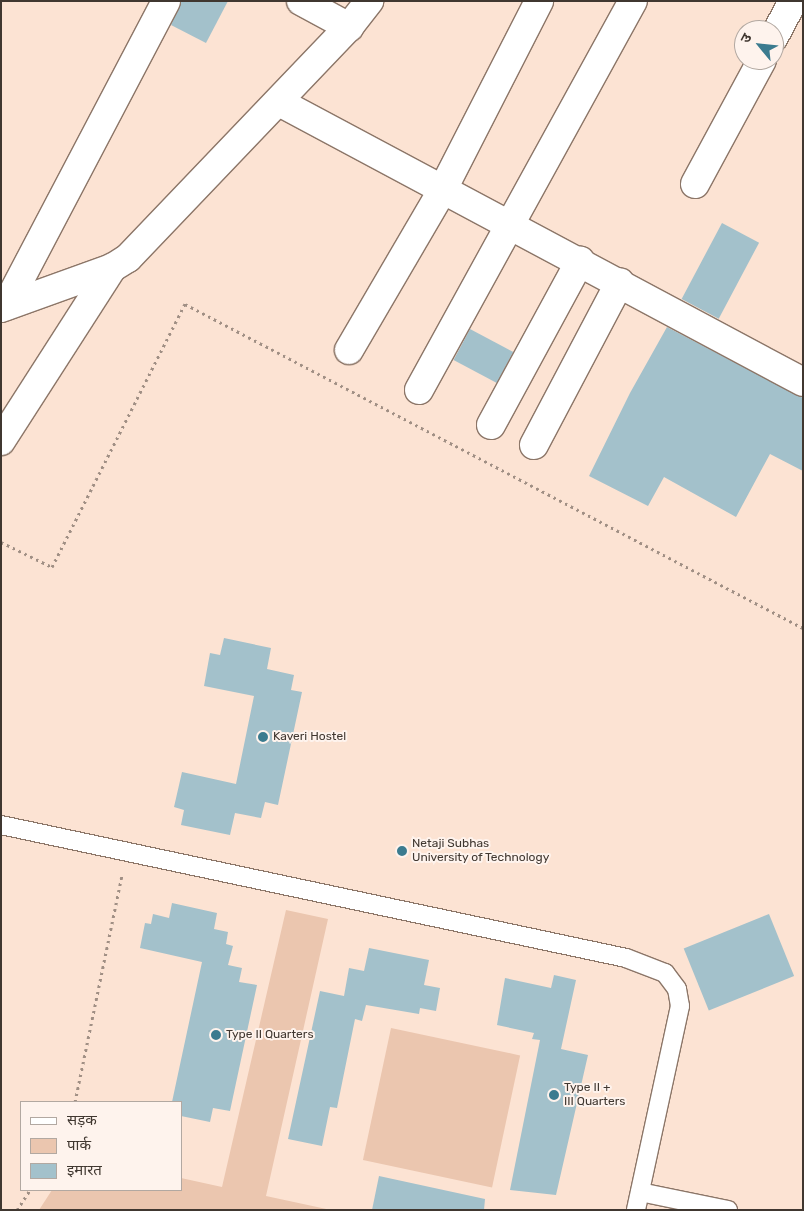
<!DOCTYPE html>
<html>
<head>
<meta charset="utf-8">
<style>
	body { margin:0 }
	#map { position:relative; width:804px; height:1211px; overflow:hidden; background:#fce3d3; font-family:Rubik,"Noto Sans Devanagari",sans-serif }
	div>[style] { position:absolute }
	.green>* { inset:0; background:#ebc6af; transform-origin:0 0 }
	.building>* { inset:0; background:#a3c1cb; transform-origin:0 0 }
	.path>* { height:3px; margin-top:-1.5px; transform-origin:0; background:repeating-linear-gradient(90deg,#a08f84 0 2.5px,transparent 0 6.5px) }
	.roads { filter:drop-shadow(1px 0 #8c7668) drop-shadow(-1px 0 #8c7668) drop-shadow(0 1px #8c7668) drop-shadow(0 -1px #8c7668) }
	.service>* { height:18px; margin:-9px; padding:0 9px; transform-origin:9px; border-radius:9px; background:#fff }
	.minor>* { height:28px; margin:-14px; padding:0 14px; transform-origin:14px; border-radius:14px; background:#fff }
	.dots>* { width:14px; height:14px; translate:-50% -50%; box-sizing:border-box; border:2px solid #fef3ed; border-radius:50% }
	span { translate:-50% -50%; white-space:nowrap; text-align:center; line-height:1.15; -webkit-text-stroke:4px #fef3ed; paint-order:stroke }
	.poi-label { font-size:12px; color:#403730 }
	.left { translate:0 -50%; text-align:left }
	.frame { position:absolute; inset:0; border:2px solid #403730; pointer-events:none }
	.legend { position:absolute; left:20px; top:1101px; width:162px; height:90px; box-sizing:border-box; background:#fef3ed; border:1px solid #b2a8a1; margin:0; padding:6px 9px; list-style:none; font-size:15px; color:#403730 }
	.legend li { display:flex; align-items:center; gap:10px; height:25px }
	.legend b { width:25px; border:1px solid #b2a8a1 }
	.north { position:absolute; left:734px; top:20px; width:50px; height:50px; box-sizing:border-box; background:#fef3ed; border:1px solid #b2a8a1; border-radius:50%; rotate:298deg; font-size:14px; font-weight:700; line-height:20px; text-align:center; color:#403730 }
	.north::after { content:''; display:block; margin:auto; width:18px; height:22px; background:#3b7b8f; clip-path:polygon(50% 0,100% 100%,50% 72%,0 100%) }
</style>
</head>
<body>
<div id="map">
	<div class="green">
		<i style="clip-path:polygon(286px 910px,328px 919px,266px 1196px,331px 1210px,39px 1210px,52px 1190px,181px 1190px,181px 1178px,222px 1187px)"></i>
		<i style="left:391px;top:1028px;width:132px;height:135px;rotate:12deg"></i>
	</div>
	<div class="building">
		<i style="clip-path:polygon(181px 1px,228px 1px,206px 43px,171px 25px)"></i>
		<i style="left:722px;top:223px;width:42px;height:86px;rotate:28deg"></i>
		<i style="clip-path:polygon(667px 327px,803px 398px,803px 471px,770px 454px,736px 517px,664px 477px,648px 506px,589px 476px,630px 393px)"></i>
		<i style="left:470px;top:329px;width:49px;height:35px;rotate:28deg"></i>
		<i style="clip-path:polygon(224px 638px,271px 648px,267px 669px,294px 675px,291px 690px,302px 692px,278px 805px,265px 802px,261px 818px,235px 813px,230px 835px,181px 825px,184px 810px,174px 807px,182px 772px,236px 784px,254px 696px,204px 686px,210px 653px,220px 655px)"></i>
		<i style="clip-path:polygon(172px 903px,217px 913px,214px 929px,228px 932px,226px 944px,233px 946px,228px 965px,242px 968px,239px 982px,257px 985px,230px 1111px,213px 1108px,210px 1122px,181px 1116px,181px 1102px,172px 1102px,202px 962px,140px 948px,145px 923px,151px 924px,153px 914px,169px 918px)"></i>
		<i style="left:769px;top:914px;width:67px;height:92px;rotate:68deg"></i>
		<i style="clip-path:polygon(369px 948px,429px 960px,424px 985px,440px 988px,436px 1011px,420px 1008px,419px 1014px,366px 1005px,362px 1021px,355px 1019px,337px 1108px,330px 1107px,322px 1146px,288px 1139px,320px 991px,344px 996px,349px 968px,364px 971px)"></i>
		<i style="clip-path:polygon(554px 975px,576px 980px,561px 1049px,588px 1055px,556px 1195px,510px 1190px,540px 1040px,532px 1039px,534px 1033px,497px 1025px,505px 978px,551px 988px)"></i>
		<i style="clip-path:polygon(379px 1176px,485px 1199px,484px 1210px,372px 1210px)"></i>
	</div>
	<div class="path">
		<i style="left:1px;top:542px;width:57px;rotate:26.1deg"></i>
		<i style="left:52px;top:567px;width:295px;rotate:-63.2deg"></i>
		<i style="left:185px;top:304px;width:698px;rotate:27.67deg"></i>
		<i style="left:75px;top:1102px;width:232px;rotate:-78.3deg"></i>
		<i style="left:17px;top:1210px;width:24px;rotate:-57deg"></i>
	</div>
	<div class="roads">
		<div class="service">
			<i style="left:1px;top:825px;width:639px;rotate:12.01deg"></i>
			<i style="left:626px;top:958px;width:42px;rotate:21deg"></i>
			<i style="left:665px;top:973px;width:20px;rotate:53deg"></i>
			<i style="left:677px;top:989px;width:17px;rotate:80deg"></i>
			<i style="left:680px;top:1006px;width:209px;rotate:102.2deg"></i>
			<i style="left:640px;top:1192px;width:90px;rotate:11.6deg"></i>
		</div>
		<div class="minor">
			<i style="left:301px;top:1px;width:55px;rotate:28.4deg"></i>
			<i style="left:774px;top:37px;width:41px;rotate:-62.2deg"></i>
			<i style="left:279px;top:102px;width:594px;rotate:28.12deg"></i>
			<i style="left:695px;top:184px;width:141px;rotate:-61.6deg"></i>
			<i style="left:6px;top:306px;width:344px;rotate:-62.3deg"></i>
			<i style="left:1px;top:308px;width:118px;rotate:-19.8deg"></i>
			<i style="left:112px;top:268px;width:19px;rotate:-32deg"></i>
			<i style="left:128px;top:258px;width:320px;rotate:-46.3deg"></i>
			<i style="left:349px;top:27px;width:33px;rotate:-52deg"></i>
			<i style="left:349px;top:350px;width:186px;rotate:-59.7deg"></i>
			<i style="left:443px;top:189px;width:211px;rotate:-62.9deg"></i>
			<i style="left:419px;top:390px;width:444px;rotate:-61.2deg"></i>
			<i style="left:491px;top:425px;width:187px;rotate:-61.5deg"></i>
			<i style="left:1px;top:441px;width:206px;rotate:-57.3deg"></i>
			<i style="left:534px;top:445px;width:184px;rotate:-62.2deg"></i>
		</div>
	</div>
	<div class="dots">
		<i style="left:263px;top:737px;background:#3b7b8f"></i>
		<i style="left:402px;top:851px;background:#3b7b8f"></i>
		<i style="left:216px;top:1035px;background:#3b7b8f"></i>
		<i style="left:554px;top:1095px;background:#3b7b8f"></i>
	</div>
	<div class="poi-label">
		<span class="left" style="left:273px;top:737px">Kaveri Hostel</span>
		<span class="left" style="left:412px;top:851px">Netaji Subhas<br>University of Technology</span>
		<span class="left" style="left:226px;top:1035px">Type II Quarters</span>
		<span class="left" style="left:564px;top:1095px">Type II +<br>III Quarters</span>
	</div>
	<div class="frame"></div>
	<ul class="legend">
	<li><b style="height:6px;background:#fff"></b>सड़क</li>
	<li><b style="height:14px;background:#ebc6af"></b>पार्क</li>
	<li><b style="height:14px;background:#a3c1cb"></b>इमारत</li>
	</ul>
	<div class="north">उ</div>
</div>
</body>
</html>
